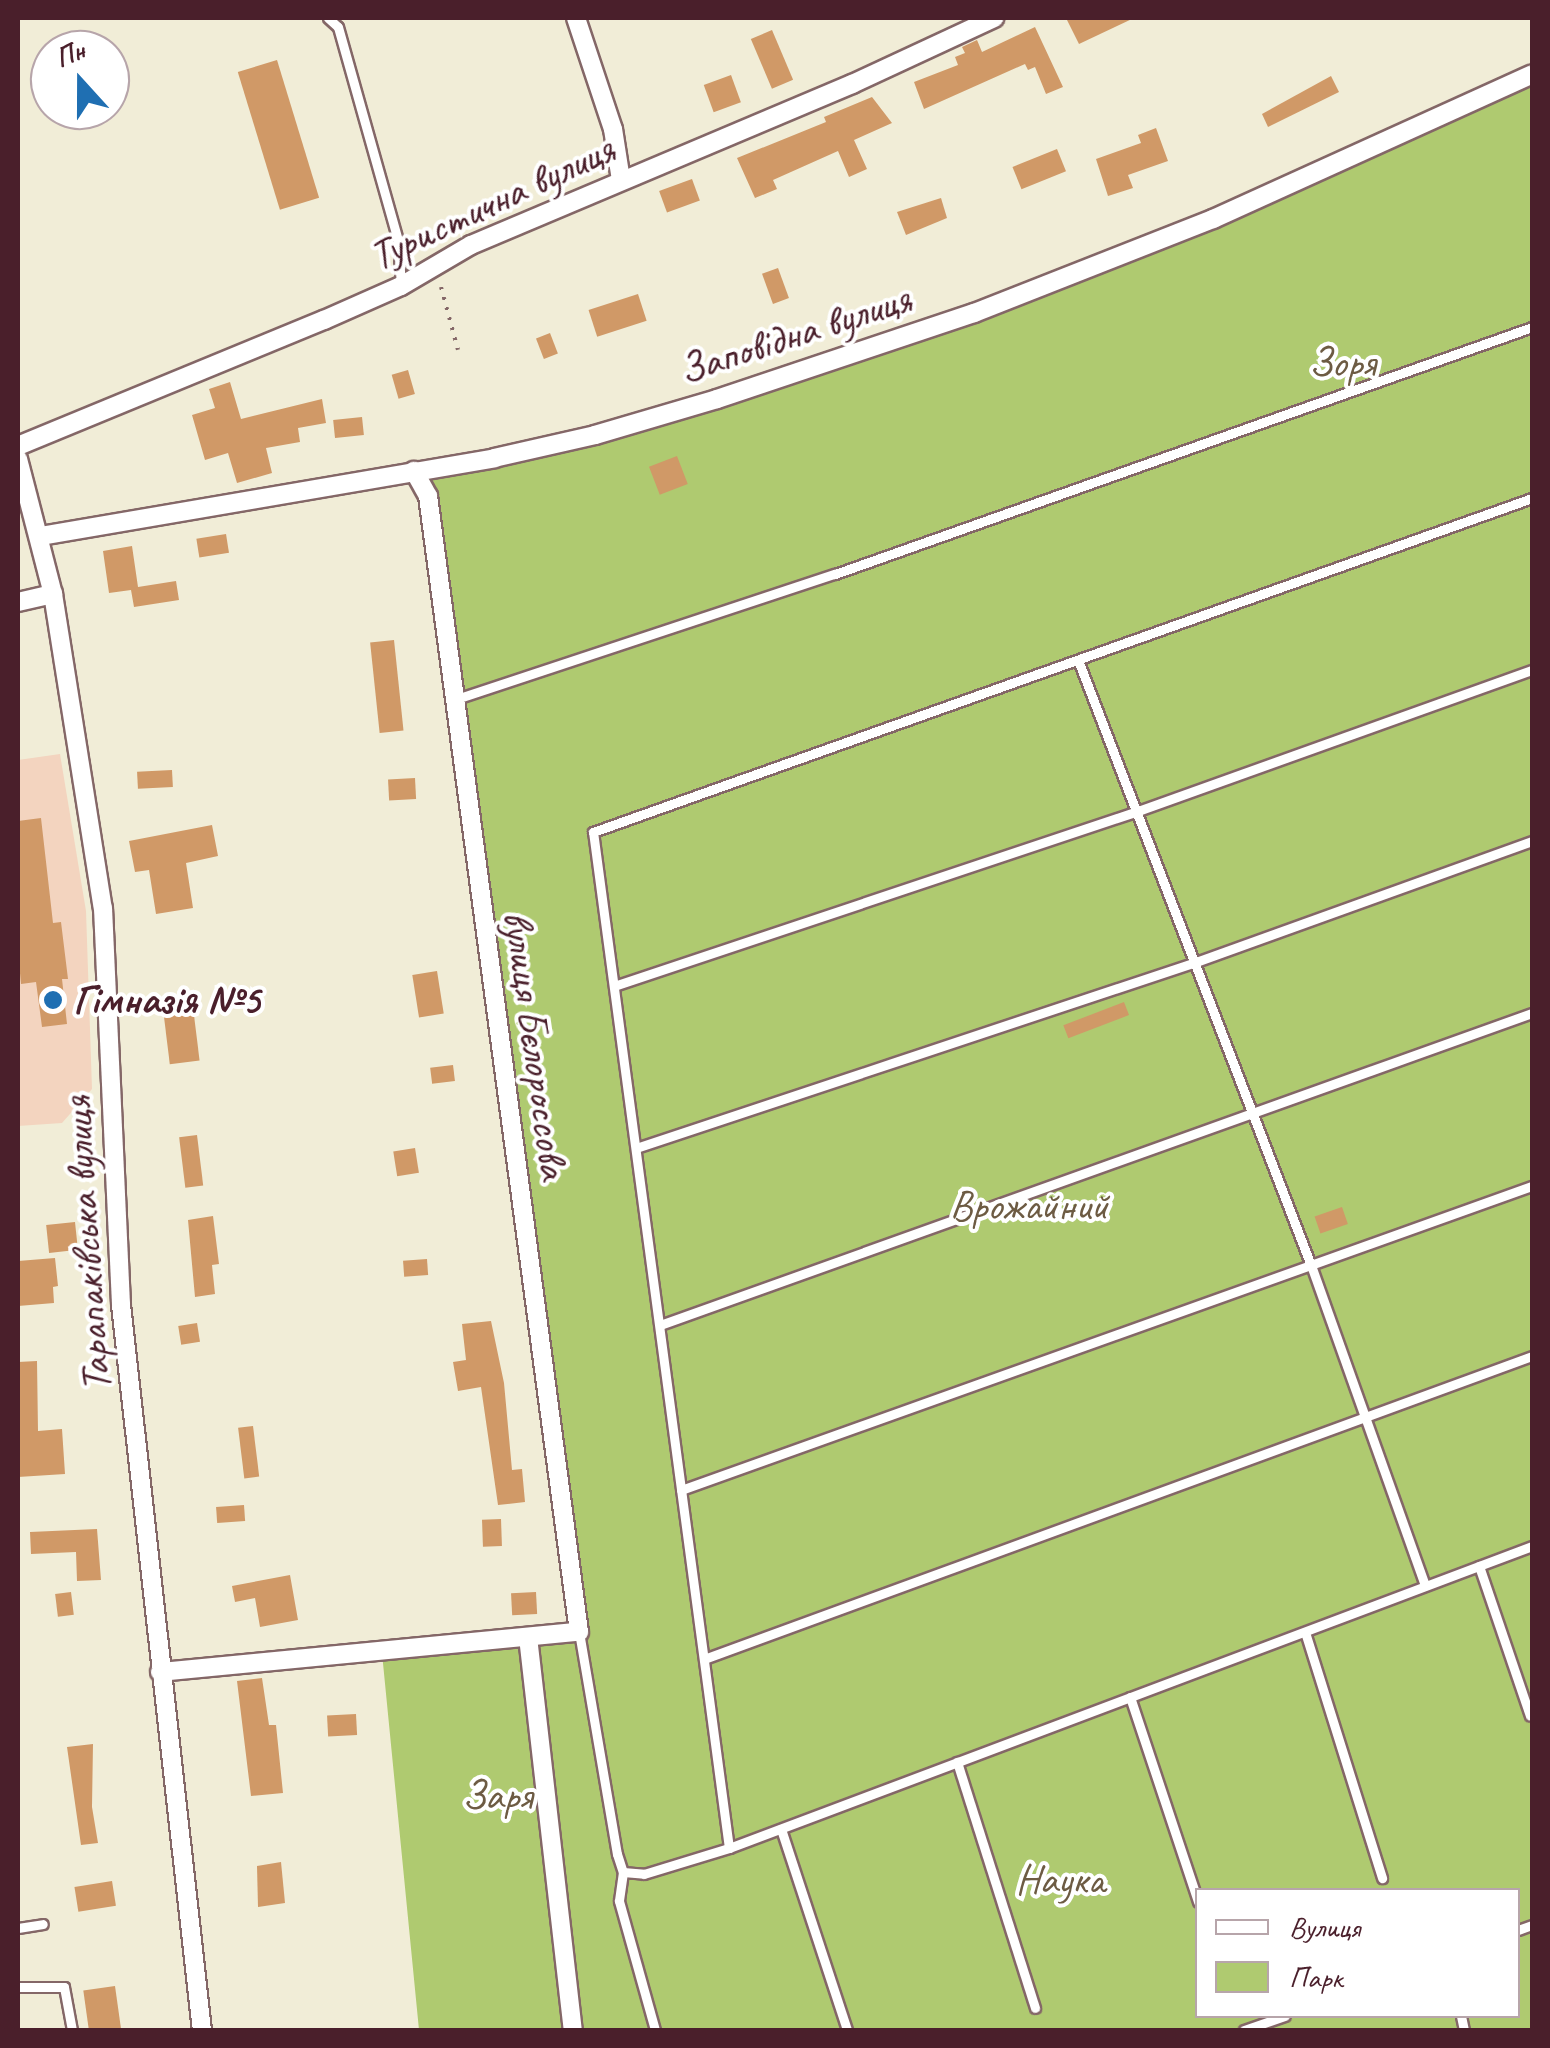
<!DOCTYPE html>
<html>
<head>
<meta charset="utf-8">
<style>
	body { margin:0 }
	#map { position:relative; width:1550px; height:2048px; overflow:hidden; background:#f1edd7; font-family:Caveat,sans-serif }
	div>[style] { position:absolute }
	.built>* { inset:0; background:#f3d4bf }
	.green>* { inset:0; background:#afca70 }
	.building>* { inset:0; background:#d09967; transform-origin:0 0 }
	.path>* { height:4px; margin-top:-2px; transform-origin:0; background:repeating-linear-gradient(90deg,#846767 0 2.5px,transparent 0 10.5px) }
	.roads { filter:drop-shadow(2px 0 #846767) drop-shadow(-2px 0 #846767) drop-shadow(0 2px #846767) drop-shadow(0 -2px #846767) }
	.service>* { height:9px; margin:-4.5px; padding:0 4.5px; transform-origin:4.5px; border-radius:4.5px; background:#fff }
	.minor>* { height:18px; margin:-9px; padding:0 9px; transform-origin:9px; border-radius:9px; background:#fff }
	.dots>* { width:28px; height:28px; translate:-50% -50%; box-sizing:border-box; border:5px solid #fff; border-radius:50% }
	span { translate:-50% -50%; white-space:nowrap; text-align:center; line-height:1.15; -webkit-text-stroke:8px #fff; paint-order:stroke }
	.street-label { font-size:42px; color:#4a1f2b }
	.park-label { font-size:42px; color:#6d5b43 }
	.poi-label { font-size:42px; color:#4a1f2b; font-weight:700 }
	.left { translate:0 -50%; text-align:left }
	.frame { position:absolute; inset:0; border:20px solid #4a1f2b; pointer-events:none }
	.legend { position:absolute; left:1195px; top:1888px; width:325px; height:130px; box-sizing:border-box; background:#fff; border:2px solid #b7a5aa; margin:0; padding:12px 18px; list-style:none; font-size:30px; color:#4a1f2b }
	.legend li { display:flex; align-items:center; gap:20px; height:50px }
	.legend b { width:50px; border:2px solid #b7a5aa }
	.north { position:absolute; left:30px; top:30px; width:100px; height:100px; box-sizing:border-box; background:#fff; border:2px solid #b7a5aa; border-radius:50%; rotate:339deg; font-size:28px; font-weight:700; line-height:40px; text-align:center; color:#4a1f2b }
	.north::after { content:''; display:block; margin:auto; width:35px; height:45px; background:#1f6fb2; clip-path:polygon(50% 0,100% 100%,50% 72%,0 100%) }
</style>
</head>
<body>
<div id="map">
	<div class="built">
		<i style="clip-path:polygon(60px 754px,86px 911px,92px 1089px,62px 1123px,18px 1126px,18px 760px)"></i>
	</div>
	<div class="green">
		<i style="clip-path:polygon(evenodd,1532px 74px,1532px 2030px,419px 2030px,382px 1653px,579px 1637px,428px 496px,414px 471px,494px 458px,974px 313px,1532px 74px,1198px 1890px,1518px 1890px,1518px 2016px,1198px 2016px,1198px 1890px)"></i>
	</div>
	<div class="building">
		<i style="clip-path:polygon(1066px 18px,1134px 18px,1079px 44px)"></i>
		<i style="clip-path:polygon(1035px 27px,1063px 87px,1046px 94px,1035px 67px,1028px 70px,1025px 64px,924px 109px,914px 82px,958px 65px,955px 57px,965px 53px,962px 47px,977px 40px,982px 52px)"></i>
		<i style="left:772px;top:30px;width:54px;height:23px;rotate:67deg"></i>
		<i style="left:277px;top:60px;width:144px;height:41px;rotate:73deg"></i>
		<i style="left:731px;top:75px;width:29px;height:29px;rotate:70deg"></i>
		<i style="clip-path:polygon(1331px 76px,1339px 92px,1268px 127px,1262px 114px)"></i>
		<i style="clip-path:polygon(872px 97px,892px 123px,854px 140px,867px 169px,849px 177px,838px 151px,773px 180px,777px 189px,755px 198px,737px 158px,826px 122px,824px 117px)"></i>
		<i style="clip-path:polygon(1156px 128px,1168px 161px,1128px 175px,1133px 188px,1108px 196px,1096px 159px,1141px 143px,1138px 135px)"></i>
		<i style="left:1057px;top:149px;width:24px;height:48px;rotate:68deg"></i>
		<i style="left:692px;top:179px;width:23px;height:35px;rotate:70deg"></i>
		<i style="clip-path:polygon(941px 198px,947px 218px,906px 235px,897px 212px)"></i>
		<i style="left:778px;top:268px;width:32px;height:17px;rotate:70deg"></i>
		<i style="left:638px;top:294px;width:28px;height:52px;rotate:72deg"></i>
		<i style="left:550px;top:333px;width:22px;height:15px;rotate:69deg"></i>
		<i style="left:408px;top:370px;width:25px;height:17px;rotate:74deg"></i>
		<i style="clip-path:polygon(230px 382px,241px 419px,322px 399px,326px 423px,298px 428px,300px 442px,266px 448px,272px 473px,237px 483px,228px 453px,205px 460px,192px 415px,215px 408px,209px 389px)"></i>
		<i style="left:362px;top:417px;width:18px;height:29px;rotate:84deg"></i>
		<i style="left:677px;top:456px;width:30px;height:30px;rotate:69deg"></i>
		<i style="left:226px;top:534px;width:19px;height:30px;rotate:81deg"></i>
		<i style="clip-path:polygon(132px 546px,138px 587px,176px 581px,179px 600px,134px 607px,131px 590px,109px 593px,103px 551px)"></i>
		<i style="left:394px;top:640px;width:91px;height:24px;rotate:84deg"></i>
		<i style="left:172px;top:770px;width:17px;height:35px;rotate:87deg"></i>
		<i style="left:415px;top:778px;width:21px;height:27px;rotate:87deg"></i>
		<i style="clip-path:polygon(41px 818px,53px 923px,61px 922px,68px 979px,62px 979px,67px 1024px,42px 1027px,36px 982px,21px 984px,18px 951px,18px 821px)"></i>
		<i style="clip-path:polygon(212px 825px,218px 856px,186px 863px,193px 908px,156px 914px,149px 870px,135px 872px,129px 841px)"></i>
		<i style="left:437px;top:971px;width:43px;height:25px;rotate:81deg"></i>
		<i style="left:1124px;top:1002px;width:14px;height:65px;rotate:69deg"></i>
		<i style="left:193px;top:1007px;width:54px;height:30px;rotate:83deg"></i>
		<i style="left:453px;top:1065px;width:16px;height:23px;rotate:83deg"></i>
		<i style="left:197px;top:1135px;width:51px;height:18px;rotate:83deg"></i>
		<i style="left:415px;top:1148px;width:25px;height:22px;rotate:81deg"></i>
		<i style="left:1342px;top:1207px;width:18px;height:29px;rotate:71deg"></i>
		<i style="clip-path:polygon(213px 1216px,219px 1264px,212px 1265px,215px 1294px,195px 1297px,188px 1220px)"></i>
		<i style="left:75px;top:1222px;width:28px;height:29px;rotate:84deg"></i>
		<i style="clip-path:polygon(55px 1258px,58px 1286px,53px 1287px,54px 1303px,18px 1306px,18px 1261px)"></i>
		<i style="left:427px;top:1259px;width:16px;height:24px;rotate:86deg"></i>
		<i style="clip-path:polygon(491px 1321px,504px 1383px,512px 1470px,522px 1469px,525px 1502px,498px 1505px,481px 1387px,458px 1391px,453px 1362px,466px 1360px,462px 1324px)"></i>
		<i style="left:197px;top:1323px;width:19px;height:19px;rotate:81deg"></i>
		<i style="clip-path:polygon(37px 1361px,38px 1431px,62px 1429px,65px 1474px,18px 1477px,18px 1362px)"></i>
		<i style="left:253px;top:1426px;width:51px;height:15px;rotate:83deg"></i>
		<i style="left:244px;top:1505px;width:16px;height:28px;rotate:86deg"></i>
		<i style="left:501px;top:1519px;width:27px;height:19px;rotate:88deg"></i>
		<i style="clip-path:polygon(97px 1529px,101px 1580px,77px 1581px,76px 1552px,31px 1554px,30px 1532px)"></i>
		<i style="clip-path:polygon(290px 1575px,298px 1620px,260px 1627px,255px 1598px,235px 1602px,232px 1586px)"></i>
		<i style="left:71px;top:1592px;width:23px;height:16px;rotate:83deg"></i>
		<i style="left:536px;top:1592px;width:22px;height:25px;rotate:87deg"></i>
		<i style="clip-path:polygon(262px 1678px,269px 1725px,276px 1725px,283px 1793px,251px 1796px,237px 1681px)"></i>
		<i style="left:356px;top:1714px;width:21px;height:29px;rotate:87deg"></i>
		<i style="clip-path:polygon(93px 1744px,92px 1807px,98px 1843px,81px 1845px,67px 1747px)"></i>
		<i style="clip-path:polygon(281px 1862px,285px 1903px,258px 1907px,257px 1866px)"></i>
		<i style="left:112px;top:1881px;width:25px;height:38px;rotate:81deg"></i>
		<i style="left:115px;top:1986px;width:44px;height:32px;rotate:82deg"></i>
	</div>
	<div class="path">
		<i style="left:441px;top:287px;width:65px;rotate:74.9deg"></i>
	</div>
	<div class="roads">
		<div class="service">
			<i style="left:328px;top:18px;width:13px;rotate:42deg"></i>
			<i style="left:338px;top:27px;width:221px;rotate:74.3deg"></i>
			<i style="left:398px;top:240px;width:46px;rotate:86.3deg"></i>
			<i style="left:1078px;top:660px;width:651px;rotate:68.95deg"></i>
			<i style="left:1312px;top:1268px;width:337px;rotate:70.4deg"></i>
			<i style="left:456px;top:699px;width:399px;rotate:-18.3deg"></i>
			<i style="left:835px;top:574px;width:739px;rotate:-19.51deg"></i>
			<i style="left:614px;top:986px;width:552px;rotate:-18.47deg"></i>
			<i style="left:1138px;top:811px;width:418px;rotate:-19.7deg"></i>
			<i style="left:636px;top:1148px;width:590px;rotate:-18.37deg"></i>
			<i style="left:1196px;top:962px;width:357px;rotate:-19.8deg"></i>
			<i style="left:660px;top:1325px;width:926px;rotate:-19.69deg"></i>
			<i style="left:681px;top:1490px;width:904px;rotate:-19.66deg"></i>
			<i style="left:1479px;top:1566px;width:158px;rotate:71.2deg"></i>
			<i style="left:579px;top:1632px;width:225px;rotate:80.3deg"></i>
			<i style="left:617px;top:1854px;width:19px;rotate:72deg"></i>
			<i style="left:623px;top:1872px;width:21px;rotate:5deg"></i>
			<i style="left:644px;top:1874px;width:89px;rotate:-17deg"></i>
			<i style="left:729px;top:1848px;width:858px;rotate:-20.61deg"></i>
			<i style="left:1305px;top:1632px;width:258px;rotate:72.6deg"></i>
			<i style="left:704px;top:1659px;width:882px;rotate:-20.1deg"></i>
			<i style="left:1130px;top:1697px;width:216px;rotate:71.6deg"></i>
			<i style="left:957px;top:1762px;width:258px;rotate:72.4deg"></i>
			<i style="left:781px;top:1829px;width:212px;rotate:71.8deg"></i>
			<i style="left:729px;top:1848px;width:1025px;rotate:-97.62deg"></i>
			<i style="left:593px;top:832px;width:997px;rotate:-19.58deg"></i>
			<i style="left:623px;top:1872px;width:29px;rotate:98deg"></i>
			<i style="left:619px;top:1901px;width:134px;rotate:74.4deg"></i>
			<i style="left:18px;top:1928px;width:25px;rotate:-9deg"></i>
			<i style="left:1518px;top:1930px;width:15px;rotate:-20deg"></i>
			<i style="left:18px;top:1987px;width:46px"></i>
			<i style="left:64px;top:1987px;width:44px;rotate:79.5deg"></i>
			<i style="left:1461px;top:2016px;width:14px;rotate:78deg"></i>
			<i style="left:1244px;top:2030px;width:43px;rotate:-18.9deg"></i>
		</div>
		<div class="minor">
			<i style="left:576px;top:18px;width:117px;rotate:71.6deg"></i>
			<i style="left:613px;top:129px;width:52px;rotate:81.1deg"></i>
			<i style="left:18px;top:446px;width:331px;rotate:-22.4deg"></i>
			<i style="left:324px;top:320px;width:84px;rotate:-23.8deg"></i>
			<i style="left:401px;top:286px;width:81px;rotate:-30.4deg"></i>
			<i style="left:471px;top:245px;width:414px;rotate:-22.9deg"></i>
			<i style="left:852px;top:84px;width:157px;rotate:-24.9deg"></i>
			<i style="left:18px;top:459px;width:139px;rotate:75.5deg"></i>
			<i style="left:53px;top:594px;width:318px;rotate:81deg"></i>
			<i style="left:103px;top:908px;width:397px;rotate:87.4deg"></i>
			<i style="left:121px;top:1305px;width:730px;rotate:83.63deg"></i>
			<i style="left:40px;top:536px;width:461px;rotate:-9.7deg"></i>
			<i style="left:494px;top:458px;width:104px;rotate:-12.8deg"></i>
			<i style="left:595px;top:435px;width:127px;rotate:-16.4deg"></i>
			<i style="left:717px;top:399px;width:271px;rotate:-18.5deg"></i>
			<i style="left:974px;top:313px;width:257px;rotate:-21.5deg"></i>
			<i style="left:1213px;top:219px;width:350px;rotate:-24.4deg"></i>
			<i style="left:18px;top:602px;width:36px;rotate:-13deg"></i>
			<i style="left:528px;top:1637px;width:396px;rotate:83.5deg"></i>
			<i style="left:160px;top:1672px;width:421px;rotate:-5.5deg"></i>
			<i style="left:579px;top:1632px;width:1146px;rotate:-97.57deg"></i>
			<i style="left:428px;top:496px;width:29px;rotate:-119deg"></i>
		</div>
	</div>
	<div class="dots">
		<i style="left:53px;top:1000px;background:#1f6fb2"></i>
	</div>
	<div class="street-label">
		<span style="left:492px;top:203px;rotate:-25deg">Туристична вулиця</span>
		<span style="left:795px;top:335px;rotate:-18deg">Заповідна вулиця</span>
		<span style="left:535px;top:1045px;rotate:82deg">вулиця Бєлороссова</span>
		<span style="left:87px;top:1244px;rotate:-94deg">Тарапаківська вулиця</span>
	</div>
	<div class="park-label">
		<span style="left:1342px;top:363px">Зоря</span>
		<span style="left:1029px;top:1206px">Врожайний</span>
		<span style="left:497px;top:1796px">Заря</span>
		<span style="left:1060px;top:1880px">Наука</span>
	</div>
	<div class="poi-label">
		<span class="left" style="left:73px;top:1000px">Гімназія №5</span>
	</div>
	<div class="frame"></div>
	<ul class="legend">
	<li><b style="height:12px;background:#fff"></b>Вулиця</li>
	<li><b style="height:28px;background:#afca70"></b>Парк</li>
	</ul>
	<div class="north">Пн</div>
</div>
</body>
</html>
